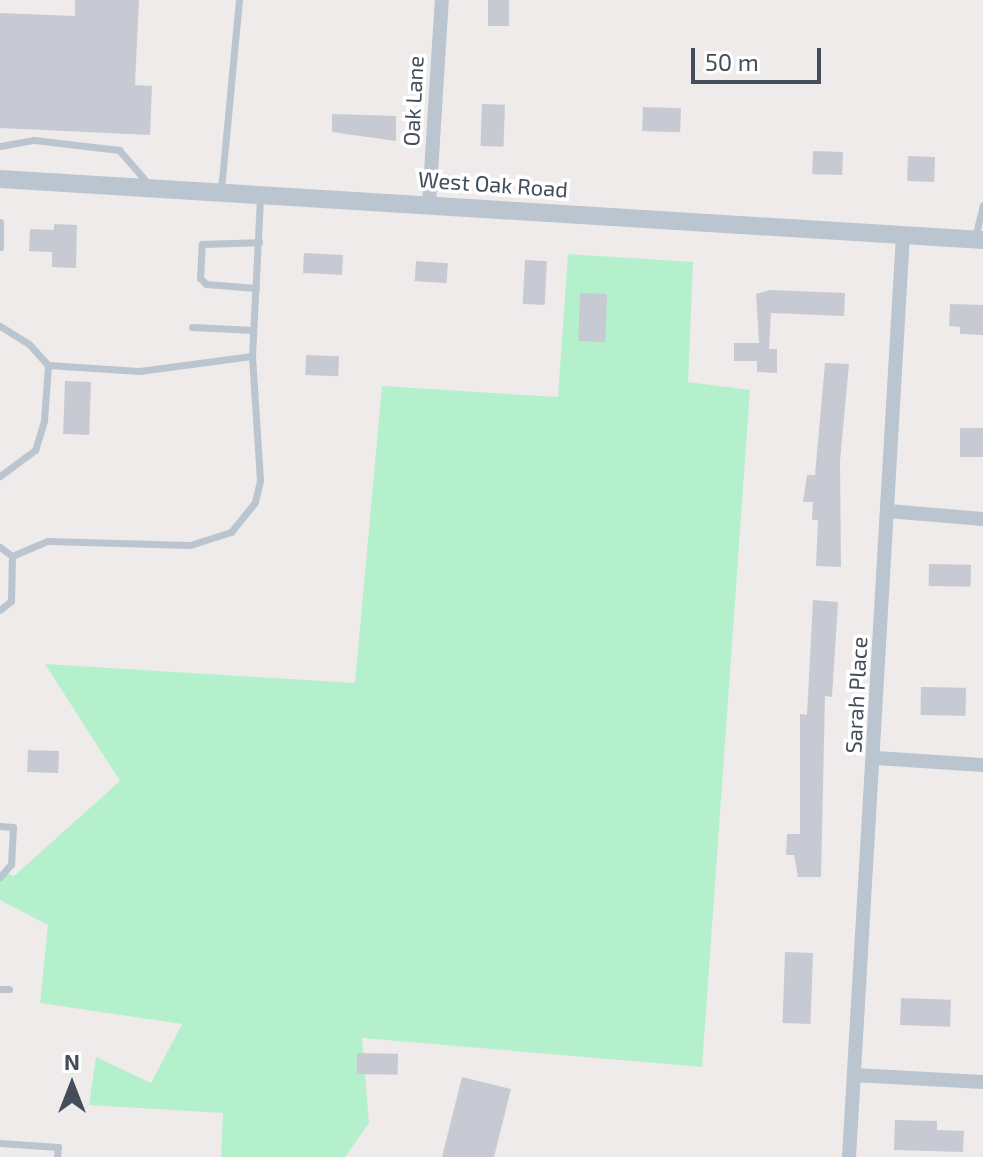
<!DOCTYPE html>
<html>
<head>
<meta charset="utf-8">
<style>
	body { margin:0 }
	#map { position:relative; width:983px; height:1157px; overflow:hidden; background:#efebeb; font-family:"Exo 2",sans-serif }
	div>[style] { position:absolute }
	.green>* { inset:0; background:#b5f0cd }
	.building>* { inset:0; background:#c7cad2; transform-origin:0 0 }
	.service>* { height:7px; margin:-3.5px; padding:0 3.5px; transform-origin:3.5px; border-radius:3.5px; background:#bbc5cf }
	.minor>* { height:14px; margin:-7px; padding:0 7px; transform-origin:7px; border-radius:7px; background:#bbc5cf }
	.tertiary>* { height:18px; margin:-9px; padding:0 9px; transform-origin:9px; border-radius:9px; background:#bbc5cf }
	span { translate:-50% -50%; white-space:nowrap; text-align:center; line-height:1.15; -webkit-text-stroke:7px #fff; paint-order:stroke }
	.street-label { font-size:22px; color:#434e5a }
	.north { position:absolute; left:32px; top:1045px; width:80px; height:80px; -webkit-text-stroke:6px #fff; paint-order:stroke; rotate:0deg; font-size:22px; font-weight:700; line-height:32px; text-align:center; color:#434e5a }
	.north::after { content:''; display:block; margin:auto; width:28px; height:36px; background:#434e5a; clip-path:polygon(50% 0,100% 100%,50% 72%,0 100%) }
	.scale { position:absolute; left:691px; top:48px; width:130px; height:36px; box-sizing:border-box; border:4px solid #434e5a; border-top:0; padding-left:10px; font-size:24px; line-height:28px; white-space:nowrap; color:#434e5a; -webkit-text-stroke:6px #fff; paint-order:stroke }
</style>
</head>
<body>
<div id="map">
	<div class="green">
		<i style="clip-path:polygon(568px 254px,693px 262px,688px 382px,750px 390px,702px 1067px,362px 1038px,369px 1123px,345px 1157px,221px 1157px,223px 1113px,89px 1105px,96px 1057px,151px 1083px,182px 1024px,40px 1003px,48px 925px,0 900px,0 871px,14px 876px,120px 781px,45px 664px,355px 683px,382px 386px,558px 397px)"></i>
	</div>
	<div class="building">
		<i style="clip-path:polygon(75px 0,139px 0,135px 85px,152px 86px,150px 135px,0 128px,0 13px,75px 16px)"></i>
		<i style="left:488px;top:0;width:21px;height:26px"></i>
		<i style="left:482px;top:104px;width:23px;height:42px;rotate:2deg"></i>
		<i style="left:643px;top:107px;width:38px;height:24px;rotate:2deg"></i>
		<i style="clip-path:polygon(332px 114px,396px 116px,396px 141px,332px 132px)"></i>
		<i style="left:813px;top:151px;width:30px;height:23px;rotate:2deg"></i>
		<i style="left:908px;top:156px;width:27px;height:25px;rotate:2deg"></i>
		<i style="clip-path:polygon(54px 224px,77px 225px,76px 268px,52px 267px,52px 252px,29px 251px,30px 229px,54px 230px)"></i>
		<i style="left:304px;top:253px;width:39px;height:20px;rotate:3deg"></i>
		<i style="left:525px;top:260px;width:22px;height:44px;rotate:3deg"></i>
		<i style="left:416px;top:261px;width:32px;height:20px;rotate:4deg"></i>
		<i style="clip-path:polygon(770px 290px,845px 293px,844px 316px,771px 313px,769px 349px,777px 349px,777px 373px,757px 372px,757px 361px,734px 361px,734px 343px,759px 343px,756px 294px)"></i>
		<i style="left:580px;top:293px;width:27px;height:48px;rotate:2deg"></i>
		<i style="clip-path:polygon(950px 304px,983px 305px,983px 335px,960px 334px,960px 327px,949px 326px)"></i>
		<i style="left:306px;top:355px;width:33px;height:20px;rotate:2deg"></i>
		<i style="clip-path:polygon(825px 363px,849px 364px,840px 461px,841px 567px,816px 566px,818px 520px,812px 520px,813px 502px,803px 502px,807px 475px,815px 475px)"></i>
		<i style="left:65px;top:381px;width:26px;height:53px;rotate:2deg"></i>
		<i style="left:960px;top:428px;width:23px;height:29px"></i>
		<i style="left:929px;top:564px;width:42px;height:22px;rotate:1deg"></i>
		<i style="clip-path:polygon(813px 600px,838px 602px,832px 697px,825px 696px,821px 877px,798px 877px,794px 855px,786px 855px,787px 834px,800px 834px,800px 714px,807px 715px)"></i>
		<i style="left:921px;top:687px;width:45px;height:28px;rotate:1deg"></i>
		<i style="left:28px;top:750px;width:31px;height:22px;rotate:2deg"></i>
		<i style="left:785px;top:952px;width:28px;height:71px;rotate:2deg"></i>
		<i style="left:901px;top:998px;width:50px;height:27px;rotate:2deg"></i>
		<i style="left:357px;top:1053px;width:41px;height:21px;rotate:1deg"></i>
		<i style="clip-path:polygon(462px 1077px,511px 1089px,494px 1157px,442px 1157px)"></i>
		<i style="clip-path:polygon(895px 1120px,937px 1121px,937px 1130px,964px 1131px,963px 1152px,894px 1150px)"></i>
	</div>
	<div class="service">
		<i style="left:0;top:146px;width:35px;rotate:-10deg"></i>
		<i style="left:34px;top:140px;width:86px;rotate:6.7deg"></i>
		<i style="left:119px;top:150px;width:49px;rotate:49.1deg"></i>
		<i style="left:221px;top:190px;width:191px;rotate:-84.6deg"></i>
		<i style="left:0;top:222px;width:25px;rotate:90deg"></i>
		<i style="left:975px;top:237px;width:33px;rotate:-76deg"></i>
		<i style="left:256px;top:288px;width:50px;rotate:-175.4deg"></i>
		<i style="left:206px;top:284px;width:8px;rotate:-135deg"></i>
		<i style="left:200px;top:278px;width:34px;rotate:-87deg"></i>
		<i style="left:202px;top:244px;width:57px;rotate:-2deg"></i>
		<i style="left:0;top:326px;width:34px;rotate:32deg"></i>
		<i style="left:29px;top:344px;width:28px;rotate:48deg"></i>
		<i style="left:48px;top:365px;width:56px;rotate:94.1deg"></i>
		<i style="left:44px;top:421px;width:30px;rotate:107deg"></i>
		<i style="left:35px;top:450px;width:44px;rotate:143.4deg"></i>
		<i style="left:192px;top:327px;width:61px;rotate:2.8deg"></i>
		<i style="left:48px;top:365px;width:91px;rotate:3.8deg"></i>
		<i style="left:139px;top:371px;width:114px;rotate:-7.6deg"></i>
		<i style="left:252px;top:356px;width:160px;rotate:-87.1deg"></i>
		<i style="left:0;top:547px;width:15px;rotate:37deg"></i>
		<i style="left:12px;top:556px;width:45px;rotate:91.3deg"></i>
		<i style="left:11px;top:601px;width:14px;rotate:141deg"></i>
		<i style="left:12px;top:556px;width:39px;rotate:-23deg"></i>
		<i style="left:48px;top:541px;width:142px;rotate:1.6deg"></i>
		<i style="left:190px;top:545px;width:43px;rotate:-17.6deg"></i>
		<i style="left:231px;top:532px;width:38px;rotate:-51deg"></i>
		<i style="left:255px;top:502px;width:23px;rotate:-77deg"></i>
		<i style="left:260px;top:480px;width:124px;rotate:-93.7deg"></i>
		<i style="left:0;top:826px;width:13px;rotate:4deg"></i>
		<i style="left:13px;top:827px;width:37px;rotate:93deg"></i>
		<i style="left:11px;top:864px;width:17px;rotate:130deg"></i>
		<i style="left:0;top:989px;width:9px"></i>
		<i style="left:0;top:1143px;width:58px;rotate:3.9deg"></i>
		<i style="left:58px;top:1147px;width:10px;rotate:96deg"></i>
	</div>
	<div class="minor">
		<i style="left:429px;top:204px;width:204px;rotate:-86.4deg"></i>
		<i style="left:888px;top:511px;width:95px;rotate:4.8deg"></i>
		<i style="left:876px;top:758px;width:107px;rotate:3.7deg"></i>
		<i style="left:854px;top:1075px;width:129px;rotate:3.1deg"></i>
		<i style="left:849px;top:1157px;width:924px;rotate:-86.65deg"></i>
	</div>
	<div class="tertiary">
		<i style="left:0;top:179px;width:985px;rotate:3.55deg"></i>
	</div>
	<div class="street-label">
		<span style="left:413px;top:101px;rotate:-87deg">Oak Lane</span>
		<span style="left:493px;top:184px;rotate:4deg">West Oak Road</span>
		<span style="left:856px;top:695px;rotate:-87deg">Sarah Place</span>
	</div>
	<div class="north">N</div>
	<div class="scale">50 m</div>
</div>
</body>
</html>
